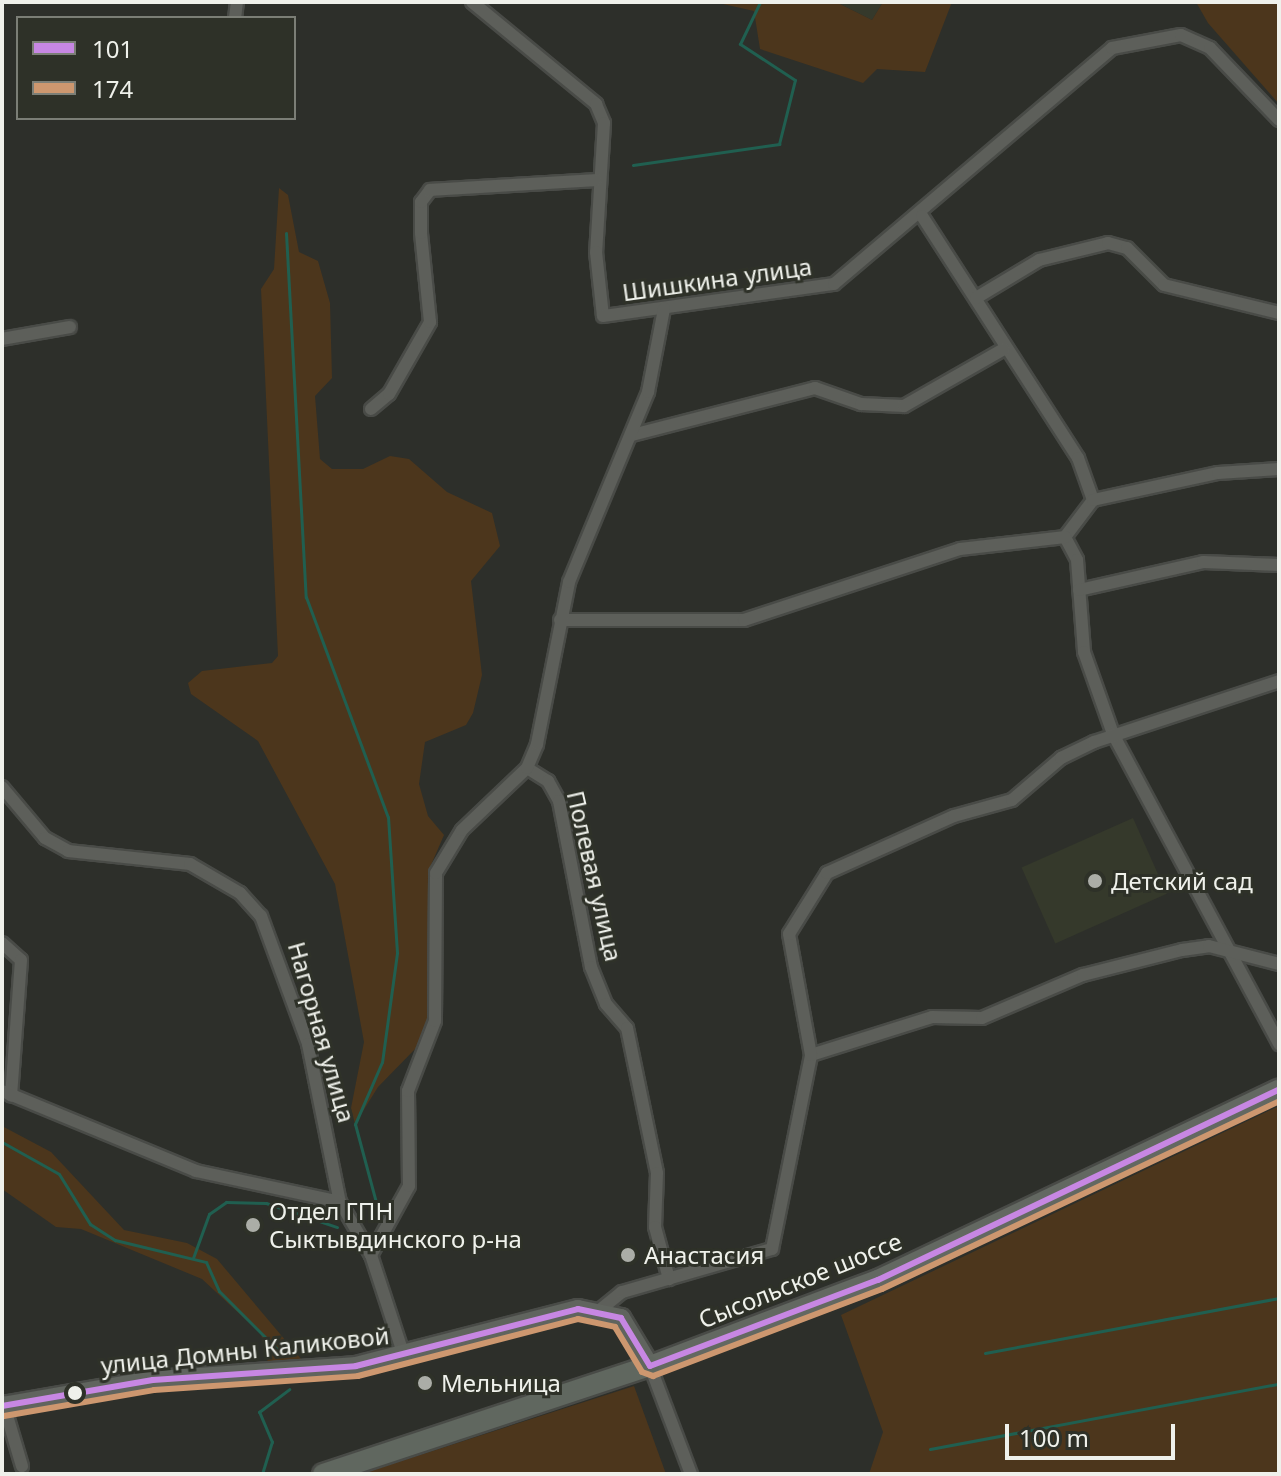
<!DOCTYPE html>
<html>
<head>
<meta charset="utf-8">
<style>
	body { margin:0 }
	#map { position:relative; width:1281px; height:1476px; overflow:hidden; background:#2d2f2a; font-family:"Noto Sans",sans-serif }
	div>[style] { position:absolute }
	.built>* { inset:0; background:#35392b; transform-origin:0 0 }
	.green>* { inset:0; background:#4c361c }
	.stream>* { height:3px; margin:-1.5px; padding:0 1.5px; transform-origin:1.5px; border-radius:1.5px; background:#205f50 }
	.roads { filter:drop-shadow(2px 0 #494b47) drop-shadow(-2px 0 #494b47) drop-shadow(0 2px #494b47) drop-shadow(0 -2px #494b47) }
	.minor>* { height:12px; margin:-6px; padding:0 6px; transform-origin:6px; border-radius:6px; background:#5d5f5a }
	.secondary>* { height:18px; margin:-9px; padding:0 9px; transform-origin:9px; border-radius:9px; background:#60645e }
	.primary>* { height:20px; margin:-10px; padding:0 10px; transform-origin:10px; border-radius:10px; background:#636861 }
	.trunk>* { height:20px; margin:-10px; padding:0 10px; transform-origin:10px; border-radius:10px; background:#60675f }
	.bus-1>* { height:6px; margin:-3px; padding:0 3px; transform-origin:3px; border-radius:3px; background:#c787e3 }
	.bus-2>* { height:6px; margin:-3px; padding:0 3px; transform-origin:3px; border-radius:3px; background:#cd976f }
	.dots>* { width:22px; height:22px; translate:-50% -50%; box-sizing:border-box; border:4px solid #2e3128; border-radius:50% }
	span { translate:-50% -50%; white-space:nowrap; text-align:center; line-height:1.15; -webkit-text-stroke:6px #2e3128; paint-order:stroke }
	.street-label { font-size:24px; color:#eff1eb }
	.poi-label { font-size:24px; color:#eff1eb }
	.left { translate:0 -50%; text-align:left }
	.frame { position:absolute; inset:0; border:4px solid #eff1eb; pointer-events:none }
	.legend { position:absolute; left:16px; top:16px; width:280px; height:104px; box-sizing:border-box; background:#2e3128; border:2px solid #7b7e76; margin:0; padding:10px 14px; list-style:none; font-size:24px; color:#eff1eb }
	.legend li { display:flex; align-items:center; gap:16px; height:40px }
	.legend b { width:40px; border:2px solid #7b7e76 }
	.scale { position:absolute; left:1005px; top:1424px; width:170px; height:36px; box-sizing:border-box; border:4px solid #eff1eb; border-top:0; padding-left:10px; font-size:24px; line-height:28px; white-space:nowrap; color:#eff1eb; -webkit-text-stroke:6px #2e3128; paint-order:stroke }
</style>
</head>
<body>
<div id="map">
	<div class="built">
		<i style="clip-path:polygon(836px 2px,883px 2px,872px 20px)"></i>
		<i style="left:1133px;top:818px;width:83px;height:122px;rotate:66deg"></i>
	</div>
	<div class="green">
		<i style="clip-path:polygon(714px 2px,836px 2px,872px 20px,883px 2px,952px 2px,925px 72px,877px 69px,863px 83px,760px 49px,754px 11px)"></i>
		<i style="clip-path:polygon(1196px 2px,1279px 2px,1279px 104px,1208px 23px)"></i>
		<i style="clip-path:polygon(279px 188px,288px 195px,299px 252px,318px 261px,330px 303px,332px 378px,315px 396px,320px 459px,332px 469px,363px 469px,390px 456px,409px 459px,447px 492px,492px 513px,500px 546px,471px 581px,482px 675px,473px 713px,466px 725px,425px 742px,419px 784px,428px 816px,444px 835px,431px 865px,429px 1019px,418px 1046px,378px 1087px,355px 1124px,351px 1108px,364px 1042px,335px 884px,258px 741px,191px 694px,188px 683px,202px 671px,272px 663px,278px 656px,261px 289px,274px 269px)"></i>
		<i style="clip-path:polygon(1279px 1106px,1279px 1474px,869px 1474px,883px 1432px,841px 1315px)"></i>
		<i style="clip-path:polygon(2px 1126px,51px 1152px,124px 1230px,187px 1243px,217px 1259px,302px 1360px,268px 1363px,261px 1334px,202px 1279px,81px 1229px,56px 1227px,2px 1189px)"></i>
		<i style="clip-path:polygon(634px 1386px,666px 1474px,361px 1474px)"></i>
	</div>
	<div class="stream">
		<i style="left:633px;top:165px;width:148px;rotate:-8.2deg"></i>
		<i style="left:779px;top:144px;width:66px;rotate:-76deg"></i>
		<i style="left:795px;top:80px;width:66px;rotate:-146.8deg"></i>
		<i style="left:740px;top:44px;width:47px;rotate:-64.5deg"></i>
		<i style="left:286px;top:233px;width:365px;rotate:86.9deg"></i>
		<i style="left:306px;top:597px;width:235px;rotate:69.6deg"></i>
		<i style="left:388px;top:817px;width:136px;rotate:86.2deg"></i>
		<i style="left:397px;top:953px;width:110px;rotate:97.8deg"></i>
		<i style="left:382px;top:1062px;width:68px;rotate:113.5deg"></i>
		<i style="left:355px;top:1124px;width:89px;rotate:75deg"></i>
		<i style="left:2px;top:1142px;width:65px;rotate:29.3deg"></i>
		<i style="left:59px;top:1174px;width:59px;rotate:58.2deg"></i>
		<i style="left:90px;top:1224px;width:30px;rotate:33deg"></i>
		<i style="left:115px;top:1240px;width:94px;rotate:13.6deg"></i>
		<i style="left:206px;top:1262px;width:32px;rotate:66deg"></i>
		<i style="left:219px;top:1291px;width:92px;rotate:45deg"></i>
		<i style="left:193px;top:1258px;width:47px;rotate:-70deg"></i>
		<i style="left:209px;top:1214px;width:21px;rotate:-35deg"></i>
		<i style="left:226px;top:1202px;width:40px;rotate:1.4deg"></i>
		<i style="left:266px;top:1203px;width:75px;rotate:18.7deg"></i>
		<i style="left:985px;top:1353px;width:299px;rotate:-10.6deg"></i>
		<i style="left:930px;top:1449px;width:355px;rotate:-10.6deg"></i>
		<i style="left:262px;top:1474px;width:34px;rotate:-73deg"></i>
		<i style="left:272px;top:1442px;width:33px;rotate:-113deg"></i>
		<i style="left:259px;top:1412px;width:38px;rotate:-37deg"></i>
	</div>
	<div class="roads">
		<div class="minor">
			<i style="left:472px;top:2px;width:161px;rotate:39.4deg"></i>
			<i style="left:596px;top:104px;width:21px;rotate:67deg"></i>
			<i style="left:604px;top:123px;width:129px;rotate:93.5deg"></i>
			<i style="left:596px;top:252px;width:64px;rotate:83.8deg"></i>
			<i style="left:603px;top:316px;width:233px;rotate:-7.9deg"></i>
			<i style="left:834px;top:284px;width:365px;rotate:-40.3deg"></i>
			<i style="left:1112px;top:48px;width:70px;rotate:-10.7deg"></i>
			<i style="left:1181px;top:35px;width:32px;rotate:24deg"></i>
			<i style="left:1210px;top:48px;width:100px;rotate:46.2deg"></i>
			<i style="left:235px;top:18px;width:16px;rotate:-83deg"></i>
			<i style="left:922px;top:216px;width:288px;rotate:57.2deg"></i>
			<i style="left:1078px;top:458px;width:45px;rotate:70.3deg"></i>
			<i style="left:1093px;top:500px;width:46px;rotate:127.1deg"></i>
			<i style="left:976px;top:298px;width:74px;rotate:-31.1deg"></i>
			<i style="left:1039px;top:260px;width:71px;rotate:-13.8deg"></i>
			<i style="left:1108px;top:243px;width:20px;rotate:15deg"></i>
			<i style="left:1127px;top:248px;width:52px;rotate:45deg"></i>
			<i style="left:1164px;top:285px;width:118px;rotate:13.7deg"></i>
			<i style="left:2px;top:339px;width:69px;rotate:-10deg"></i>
			<i style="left:371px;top:409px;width:23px;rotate:-40deg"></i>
			<i style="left:389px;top:394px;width:83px;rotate:-60.3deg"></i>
			<i style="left:430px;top:322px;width:89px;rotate:-95.8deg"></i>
			<i style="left:421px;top:233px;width:31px;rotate:-90deg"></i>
			<i style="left:421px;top:202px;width:15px;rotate:-53deg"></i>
			<i style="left:430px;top:190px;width:166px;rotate:-3.4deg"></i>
			<i style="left:632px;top:435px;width:189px;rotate:-14.4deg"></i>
			<i style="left:815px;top:388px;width:49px;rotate:19.2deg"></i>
			<i style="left:861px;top:404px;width:43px;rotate:2.7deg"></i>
			<i style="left:904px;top:406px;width:115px;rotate:-29.7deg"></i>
			<i style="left:1093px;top:500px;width:128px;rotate:-12.2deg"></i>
			<i style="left:1218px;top:473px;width:61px;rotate:-3.8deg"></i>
			<i style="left:1065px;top:537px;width:26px;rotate:62deg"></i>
			<i style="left:1077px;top:560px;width:92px;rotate:85.6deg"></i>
			<i style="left:1084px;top:652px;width:87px;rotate:70.5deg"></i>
			<i style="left:1113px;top:734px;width:352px;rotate:61.8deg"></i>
			<i style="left:1079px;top:590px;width:127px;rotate:-12.7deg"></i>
			<i style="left:1203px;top:562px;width:76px;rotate:2.3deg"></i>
			<i style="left:560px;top:620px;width:184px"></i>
			<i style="left:744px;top:620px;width:227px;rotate:-18.2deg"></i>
			<i style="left:960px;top:549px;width:106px;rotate:-6.5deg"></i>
			<i style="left:527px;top:768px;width:25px;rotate:32deg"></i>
			<i style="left:548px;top:781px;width:23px;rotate:61deg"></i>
			<i style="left:559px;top:801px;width:169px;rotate:79.1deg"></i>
			<i style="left:591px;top:967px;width:40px;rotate:68deg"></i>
			<i style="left:606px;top:1004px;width:32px;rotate:49deg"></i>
			<i style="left:627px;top:1028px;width:148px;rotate:78.3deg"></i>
			<i style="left:657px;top:1173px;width:54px;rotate:92.1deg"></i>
			<i style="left:655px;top:1227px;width:54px;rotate:74.9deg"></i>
			<i style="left:2px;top:787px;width:67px;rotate:49.9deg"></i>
			<i style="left:45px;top:838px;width:26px;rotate:29deg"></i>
			<i style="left:68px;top:851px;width:123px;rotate:6.1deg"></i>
			<i style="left:190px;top:864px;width:58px;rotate:30.1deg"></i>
			<i style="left:240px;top:893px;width:31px;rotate:48deg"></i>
			<i style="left:261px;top:916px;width:136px;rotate:69.8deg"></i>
			<i style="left:308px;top:1044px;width:161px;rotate:78.6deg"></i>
			<i style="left:340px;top:1202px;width:61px;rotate:59.7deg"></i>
			<i style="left:371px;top:1255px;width:106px;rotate:71.9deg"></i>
			<i style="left:2px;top:943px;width:25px;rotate:42deg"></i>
			<i style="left:21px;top:960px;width:136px;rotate:94.2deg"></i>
			<i style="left:811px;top:1055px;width:127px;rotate:-17.4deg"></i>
			<i style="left:932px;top:1017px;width:50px;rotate:1.1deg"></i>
			<i style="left:982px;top:1018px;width:110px;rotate:-23.1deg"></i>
			<i style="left:1083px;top:975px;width:102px;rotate:-14.2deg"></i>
			<i style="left:1182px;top:950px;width:27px;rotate:-8deg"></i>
			<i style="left:1209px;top:946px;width:72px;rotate:14.4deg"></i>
			<i style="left:2px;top:1091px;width:210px;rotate:22.4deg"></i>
			<i style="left:196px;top:1171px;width:147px;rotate:12.1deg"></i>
			<i style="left:371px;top:1255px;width:79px;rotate:-61.2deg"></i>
			<i style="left:409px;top:1186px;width:95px;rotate:-90.6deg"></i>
			<i style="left:408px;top:1091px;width:75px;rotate:-68.9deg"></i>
			<i style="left:435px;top:1021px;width:148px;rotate:-89.6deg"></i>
			<i style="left:436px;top:873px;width:50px;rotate:-58.8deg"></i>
			<i style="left:462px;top:830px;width:90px;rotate:-43.6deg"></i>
			<i style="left:527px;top:768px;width:26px;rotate:-67deg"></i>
			<i style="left:537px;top:744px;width:165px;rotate:-78.8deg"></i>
			<i style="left:569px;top:582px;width:206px;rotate:-67.4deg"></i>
			<i style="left:648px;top:392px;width:85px;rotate:-79.1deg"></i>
			<i style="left:601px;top:1309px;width:27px;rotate:-39deg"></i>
			<i style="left:622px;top:1292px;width:156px;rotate:-16deg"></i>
			<i style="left:772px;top:1249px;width:198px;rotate:-78.6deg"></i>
			<i style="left:811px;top:1055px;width:123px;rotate:-100.3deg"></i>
			<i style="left:789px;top:934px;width:72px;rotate:-58.1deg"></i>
			<i style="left:827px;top:873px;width:139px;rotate:-24.2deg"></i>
			<i style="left:954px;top:816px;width:60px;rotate:-15.4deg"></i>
			<i style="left:1012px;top:800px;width:65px;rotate:-40.6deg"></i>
			<i style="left:1061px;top:758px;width:37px;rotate:-26deg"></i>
			<i style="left:1094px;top:742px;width:195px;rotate:-18.2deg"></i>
			<i style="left:650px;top:1366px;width:116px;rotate:69.2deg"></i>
			<i style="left:3px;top:1402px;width:67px;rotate:73.5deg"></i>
		</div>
		<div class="secondary">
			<i style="left:2px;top:1406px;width:153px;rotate:-9.8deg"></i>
			<i style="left:153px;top:1380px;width:203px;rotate:-3.9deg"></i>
			<i style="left:356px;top:1366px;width:229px;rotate:-14.4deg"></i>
			<i style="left:578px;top:1309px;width:44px;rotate:11.8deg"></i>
			<i style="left:621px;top:1318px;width:56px;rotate:58.9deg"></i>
		</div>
		<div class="primary">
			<i style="left:650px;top:1366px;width:244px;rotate:-20.7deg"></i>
			<i style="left:878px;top:1280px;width:444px;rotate:-25.4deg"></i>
		</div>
		<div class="trunk">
			<i style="left:323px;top:1474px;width:344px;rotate:-18.3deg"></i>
		</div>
	</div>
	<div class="bus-1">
		<i style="left:2px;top:1406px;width:153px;rotate:-9.8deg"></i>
		<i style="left:153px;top:1380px;width:203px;rotate:-3.9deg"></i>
		<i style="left:356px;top:1366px;width:229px;rotate:-14.4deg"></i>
		<i style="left:578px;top:1309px;width:44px;rotate:11.8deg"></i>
		<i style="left:621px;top:1318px;width:56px;rotate:58.9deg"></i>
		<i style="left:650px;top:1366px;width:244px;rotate:-20.7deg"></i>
		<i style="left:878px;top:1280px;width:444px;rotate:-25.4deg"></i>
	</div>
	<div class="bus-2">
		<i style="left:4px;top:1416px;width:152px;rotate:-9.8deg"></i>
		<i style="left:154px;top:1390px;width:204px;rotate:-3.9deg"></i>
		<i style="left:358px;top:1376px;width:227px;rotate:-14.5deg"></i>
		<i style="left:578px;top:1319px;width:38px;rotate:12deg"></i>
		<i style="left:615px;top:1327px;width:52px;rotate:59deg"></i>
		<i style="left:642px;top:1372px;width:12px;rotate:20deg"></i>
		<i style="left:653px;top:1376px;width:245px;rotate:-20.8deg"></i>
		<i style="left:882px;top:1289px;width:439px;rotate:-25.3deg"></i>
	</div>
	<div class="dots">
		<i style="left:1095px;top:881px;background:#abada7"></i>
		<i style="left:253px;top:1225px;background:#abada7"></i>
		<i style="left:628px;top:1255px;background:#abada7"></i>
		<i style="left:425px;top:1383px;background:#abada7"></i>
		<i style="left:75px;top:1393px;background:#eff1eb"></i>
	</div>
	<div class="street-label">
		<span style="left:717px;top:279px;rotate:-8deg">Шишкина улица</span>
		<span style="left:595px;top:876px;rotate:77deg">Полевая улица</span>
		<span style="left:322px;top:1032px;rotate:74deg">Нагорная улица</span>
		<span style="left:800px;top:1280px;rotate:-22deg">Сысольское шоссе</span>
		<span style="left:245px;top:1350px;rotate:-6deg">улица Домны Каликовой</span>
	</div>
	<div class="poi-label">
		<span class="left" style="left:1111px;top:881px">Детский сад</span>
		<span class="left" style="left:269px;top:1225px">Отдел ГПН<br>Сыктывдинского р-на</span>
		<span class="left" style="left:644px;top:1255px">Анастасия</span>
		<span class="left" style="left:441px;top:1383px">Мельница</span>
	</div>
	<div class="frame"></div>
	<ul class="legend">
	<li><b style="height:10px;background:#c787e3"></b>101</li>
	<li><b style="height:10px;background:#cd976f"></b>174</li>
	</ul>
	<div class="scale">100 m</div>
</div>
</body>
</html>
